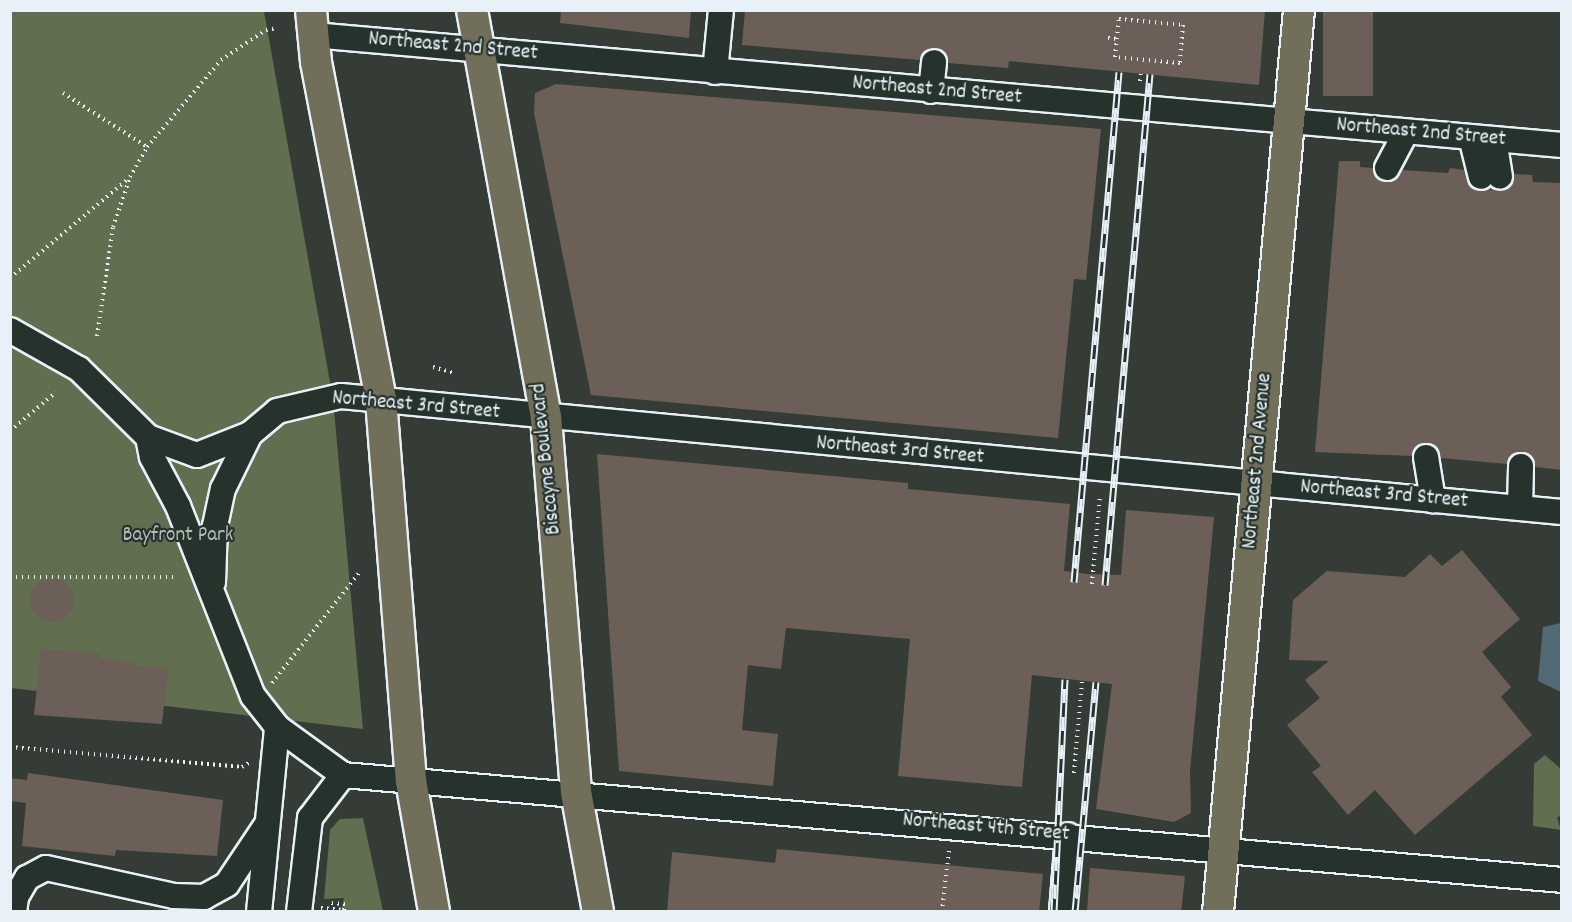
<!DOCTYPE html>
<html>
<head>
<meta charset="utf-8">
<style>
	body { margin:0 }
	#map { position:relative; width:1572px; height:922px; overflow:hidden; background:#343c35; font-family:Dekko,sans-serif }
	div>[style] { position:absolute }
	.green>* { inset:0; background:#616e50 }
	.water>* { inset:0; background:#526a76 }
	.building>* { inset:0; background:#6b5f57; transform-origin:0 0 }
	.round { border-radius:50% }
	.path>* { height:4px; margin-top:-2px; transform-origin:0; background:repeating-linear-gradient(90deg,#e8f1f8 0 1.5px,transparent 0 6px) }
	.roads { filter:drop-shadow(2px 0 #e8f1f8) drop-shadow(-2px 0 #e8f1f8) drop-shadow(0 2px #e8f1f8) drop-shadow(0 -2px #e8f1f8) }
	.minor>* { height:24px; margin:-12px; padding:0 12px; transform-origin:12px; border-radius:12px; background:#26332d }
	.major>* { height:30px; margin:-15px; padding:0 15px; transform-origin:15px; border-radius:15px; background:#716e59 }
	.rail>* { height:7px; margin-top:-3.5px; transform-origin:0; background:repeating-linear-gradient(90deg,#26332d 0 14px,#e8f1f8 0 28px); box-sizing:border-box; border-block:2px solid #e8f1f8 }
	span { translate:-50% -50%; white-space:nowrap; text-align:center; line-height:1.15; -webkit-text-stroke:4.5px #26332d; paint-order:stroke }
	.street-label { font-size:21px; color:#e8f1f8 }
	.park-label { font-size:21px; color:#b2bdb5 }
	.frame { position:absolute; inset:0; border:12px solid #e8f1f8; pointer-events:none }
</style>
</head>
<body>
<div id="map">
	<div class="green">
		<i style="clip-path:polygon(11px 11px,264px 11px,333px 399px,363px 729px,11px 688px)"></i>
		<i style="clip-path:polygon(1545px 755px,1561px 769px,1561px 815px,1557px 818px,1561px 830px,1533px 826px,1534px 764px)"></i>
		<i style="clip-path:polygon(363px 818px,383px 911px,341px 911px,344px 898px,324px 899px,330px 830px,340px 819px)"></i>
	</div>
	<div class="water">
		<i style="clip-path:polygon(1561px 623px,1562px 623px,1561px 692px,1538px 681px,1543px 627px)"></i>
	</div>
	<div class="building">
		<i style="clip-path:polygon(561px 10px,691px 10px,689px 38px,560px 23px)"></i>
		<i style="clip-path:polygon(745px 10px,1265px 10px,1259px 85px,1009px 61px,1008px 68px,948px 63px,943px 51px,935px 48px,920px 60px,742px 45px)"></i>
		<i style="left:1323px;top:10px;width:50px;height:86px"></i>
		<i style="clip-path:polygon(556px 84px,1101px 129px,1086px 280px,1074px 279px,1058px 438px,591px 395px,534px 113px,535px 93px)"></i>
		<i style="clip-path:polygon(1339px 161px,1360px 161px,1360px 167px,1373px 168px,1375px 176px,1387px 182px,1402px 170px,1448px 173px,1450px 168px,1465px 170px,1470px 186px,1478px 191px,1508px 188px,1514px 174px,1532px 175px,1533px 182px,1562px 183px,1562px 470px,1535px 467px,1533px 459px,1522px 452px,1514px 454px,1507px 464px,1441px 458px,1437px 448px,1424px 443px,1412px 456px,1315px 452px)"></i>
		<i style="clip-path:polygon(597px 454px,908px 483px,908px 489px,1070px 504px,1064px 571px,1087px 574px,1121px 575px,1126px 510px,1214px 517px,1190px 771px,1191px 813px,1174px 822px,1096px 809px,1112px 684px,1032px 675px,1022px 787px,898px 776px,910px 639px,786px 628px,781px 669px,748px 665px,742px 730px,778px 734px,773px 786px,619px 771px)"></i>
		<i style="clip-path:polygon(1462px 550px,1520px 619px,1482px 652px,1511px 687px,1501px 697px,1532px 735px,1415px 835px,1375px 790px,1348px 815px,1312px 772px,1321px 766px,1287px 725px,1320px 698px,1305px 680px,1329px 661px,1289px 660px,1293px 600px,1327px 571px,1405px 577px,1430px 554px,1442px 566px)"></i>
		<i class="round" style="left:30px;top:578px;width:44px;height:44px"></i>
		<i style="clip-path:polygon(41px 649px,100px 654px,100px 658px,134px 662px,133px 666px,168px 669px,162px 724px,34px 715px)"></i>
		<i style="clip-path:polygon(28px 773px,223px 800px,217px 856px,116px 850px,115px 856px,22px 846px,26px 803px,10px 801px,10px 778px,27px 780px)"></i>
		<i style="clip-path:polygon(777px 849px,1043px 874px,1039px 912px,667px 912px,672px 852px,775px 863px)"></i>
		<i style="clip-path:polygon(1090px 868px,1185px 876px,1181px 912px,1087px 912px)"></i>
	</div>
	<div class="path">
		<i style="left:1119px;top:19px;width:64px;rotate:5.4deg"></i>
		<i style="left:1183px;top:25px;width:38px;rotate:95deg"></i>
		<i style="left:1180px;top:63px;width:65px;rotate:-174.7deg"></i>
		<i style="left:1115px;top:57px;width:38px;rotate:-84deg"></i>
		<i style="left:1108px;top:38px;width:9px;rotate:6deg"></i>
		<i style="left:1140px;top:81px;width:7px;rotate:-82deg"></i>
		<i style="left:63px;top:93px;width:100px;rotate:32.7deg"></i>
		<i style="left:10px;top:278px;width:155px;rotate:-40deg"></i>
		<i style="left:97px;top:336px;width:110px;rotate:-81.6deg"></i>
		<i style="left:113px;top:227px;width:53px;rotate:-71.2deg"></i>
		<i style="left:130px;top:177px;width:34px;rotate:-60deg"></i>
		<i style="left:147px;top:147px;width:114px;rotate:-49.6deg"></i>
		<i style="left:221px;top:60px;width:54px;rotate:-33.7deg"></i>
		<i style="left:266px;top:30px;width:11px;rotate:-10deg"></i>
		<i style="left:433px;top:367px;width:22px;rotate:16deg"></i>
		<i style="left:10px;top:431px;width:60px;rotate:-40.3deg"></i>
		<i style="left:10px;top:577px;width:166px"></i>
		<i style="left:1092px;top:584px;width:90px;rotate:-84.9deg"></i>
		<i style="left:272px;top:683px;width:140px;rotate:-51.7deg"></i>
		<i style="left:10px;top:747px;width:233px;rotate:4.9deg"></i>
		<i style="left:242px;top:767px;width:9px;rotate:-32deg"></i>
		<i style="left:1074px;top:773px;width:92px;rotate:-85deg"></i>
		<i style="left:321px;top:908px;width:23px;rotate:5deg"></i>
		<i style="left:344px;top:910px;width:6px;rotate:-81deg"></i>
		<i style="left:345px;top:904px;width:14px;rotate:-176deg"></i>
		<i style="left:942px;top:912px;width:62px;rotate:-83.6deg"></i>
	</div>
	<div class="roads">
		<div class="minor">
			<i style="left:313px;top:35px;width:1254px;rotate:5.03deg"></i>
			<i style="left:715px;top:72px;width:62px;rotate:-84.5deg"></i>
			<i style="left:931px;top:91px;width:29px;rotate:-84deg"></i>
			<i style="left:1471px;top:137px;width:41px;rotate:76deg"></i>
			<i style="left:1494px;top:139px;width:38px;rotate:81deg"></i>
			<i style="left:1387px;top:168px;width:41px;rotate:-62.2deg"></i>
			<i style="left:10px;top:330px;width:79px;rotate:29.5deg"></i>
			<i style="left:79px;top:369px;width:97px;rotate:44.6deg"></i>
			<i style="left:148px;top:437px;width:20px;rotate:79deg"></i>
			<i style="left:152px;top:457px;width:55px;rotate:62deg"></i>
			<i style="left:178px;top:506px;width:204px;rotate:68.5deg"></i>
			<i style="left:253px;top:696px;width:39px;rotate:52deg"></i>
			<i style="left:277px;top:727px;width:82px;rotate:36deg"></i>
			<i style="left:343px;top:775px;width:1224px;rotate:4.92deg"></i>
			<i style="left:148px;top:437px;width:52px;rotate:20.2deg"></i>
			<i style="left:197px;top:455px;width:57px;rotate:-21.6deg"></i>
			<i style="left:1426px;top:457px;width:44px;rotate:80.8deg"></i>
			<i style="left:1520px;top:508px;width:42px;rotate:-88.6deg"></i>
			<i style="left:213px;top:582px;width:56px;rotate:-88deg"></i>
			<i style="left:215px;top:526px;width:38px;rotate:-78deg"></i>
			<i style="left:223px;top:489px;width:61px;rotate:-63.9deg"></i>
			<i style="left:250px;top:434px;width:35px;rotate:-40deg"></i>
			<i style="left:277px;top:411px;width:66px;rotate:-13.2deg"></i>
			<i style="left:341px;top:396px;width:1226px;rotate:5.43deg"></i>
			<i style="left:14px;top:912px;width:15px;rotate:-82deg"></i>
			<i style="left:16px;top:897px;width:22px;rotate:-60deg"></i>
			<i style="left:27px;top:878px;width:21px;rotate:-28deg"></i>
			<i style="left:46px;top:868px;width:131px;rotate:12.3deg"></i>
			<i style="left:174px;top:896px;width:30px;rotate:2deg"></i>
			<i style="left:204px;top:897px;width:26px;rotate:-29deg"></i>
			<i style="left:227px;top:884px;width:72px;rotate:-56.3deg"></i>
			<i style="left:259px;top:912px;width:186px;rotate:-84.4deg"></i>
			<i style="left:299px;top:912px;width:95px;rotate:-83.3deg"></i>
			<i style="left:310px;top:818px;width:54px;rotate:-52.5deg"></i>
			<i style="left:1062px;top:912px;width:77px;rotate:-85.5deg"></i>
		</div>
		<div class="major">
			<i style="left:311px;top:10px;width:52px;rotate:84.5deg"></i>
			<i style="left:316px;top:62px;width:344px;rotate:79.1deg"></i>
			<i style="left:381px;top:400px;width:382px;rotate:85.5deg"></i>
			<i style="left:411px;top:781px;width:133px;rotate:80deg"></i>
			<i style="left:472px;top:10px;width:415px;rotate:79.7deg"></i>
			<i style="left:546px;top:418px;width:375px;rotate:85.4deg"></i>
			<i style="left:576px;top:792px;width:122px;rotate:79.6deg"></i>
			<i style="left:1218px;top:912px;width:906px;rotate:-84.87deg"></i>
		</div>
	</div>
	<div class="rail">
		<i style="left:1074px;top:582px;width:512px;rotate:-84.96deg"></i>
		<i style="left:1105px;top:585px;width:513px;rotate:-84.97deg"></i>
		<i style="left:1054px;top:912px;width:233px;rotate:-87.3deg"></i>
		<i style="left:1075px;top:912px;width:231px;rotate:-84.8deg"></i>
	</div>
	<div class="street-label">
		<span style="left:453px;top:47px;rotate:5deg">Northeast 2nd Street</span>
		<span style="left:937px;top:91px;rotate:5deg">Northeast 2nd Street</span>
		<span style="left:1421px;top:133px;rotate:5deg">Northeast 2nd Street</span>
		<span style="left:416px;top:406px;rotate:5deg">Northeast 3rd Street</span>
		<span style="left:900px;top:451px;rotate:5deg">Northeast 3rd Street</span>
		<span style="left:547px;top:459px;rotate:-96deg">Biscayne Boulevard</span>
		<span style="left:1258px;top:461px;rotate:-85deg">Northeast 2nd Avenue</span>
		<span style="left:1384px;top:495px;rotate:5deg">Northeast 3rd Street</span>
		<span style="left:986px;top:828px;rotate:5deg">Northeast 4th Street</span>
	</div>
	<div class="park-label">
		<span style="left:178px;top:536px">Bayfront Park</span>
	</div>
	<div class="frame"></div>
</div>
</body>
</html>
